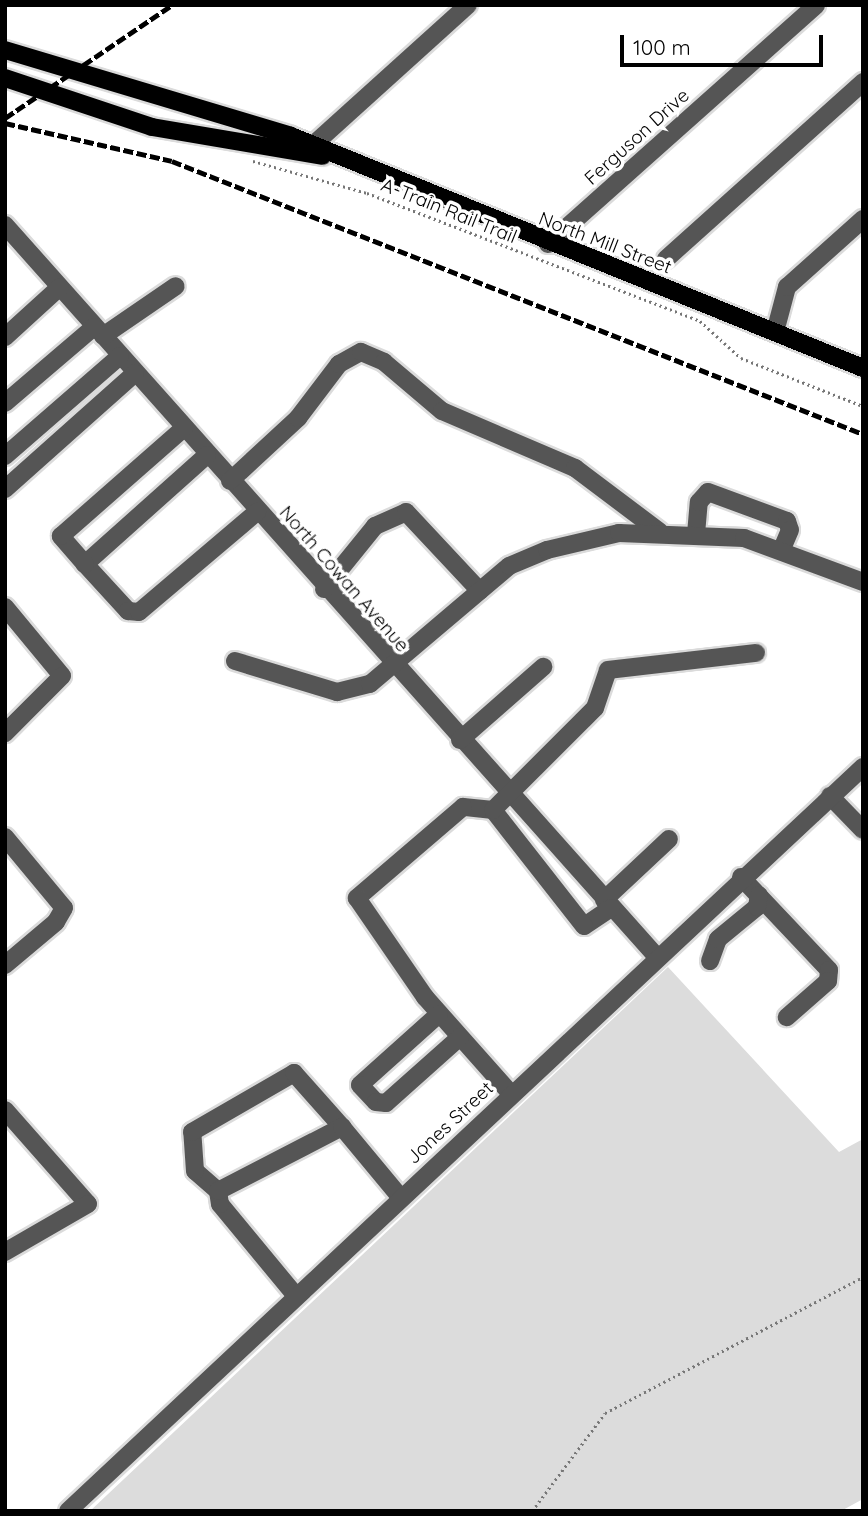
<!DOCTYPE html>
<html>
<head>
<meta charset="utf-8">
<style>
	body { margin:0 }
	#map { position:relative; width:868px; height:1516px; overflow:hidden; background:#fff; font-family:Quicksand,sans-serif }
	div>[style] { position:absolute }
	.green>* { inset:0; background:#dcdcdc }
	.path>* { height:2.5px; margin-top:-1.25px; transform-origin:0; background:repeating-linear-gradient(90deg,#777 0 2px,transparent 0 5.5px) }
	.roads { filter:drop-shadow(2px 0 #dbdbdb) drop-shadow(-2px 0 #dbdbdb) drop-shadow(0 2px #dbdbdb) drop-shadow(0 -2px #dbdbdb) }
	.minor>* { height:18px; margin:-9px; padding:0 9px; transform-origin:9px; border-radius:9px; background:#555 }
	.major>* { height:18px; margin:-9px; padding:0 9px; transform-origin:9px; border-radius:9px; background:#000 }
	.rail>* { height:4.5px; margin-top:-2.25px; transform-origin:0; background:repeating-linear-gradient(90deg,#000 0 10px,transparent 0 13.5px) }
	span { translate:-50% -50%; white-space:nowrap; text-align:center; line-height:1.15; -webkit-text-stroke:7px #fff; paint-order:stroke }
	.street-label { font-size:19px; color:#000 }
	.frame { position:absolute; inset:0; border:7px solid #000; pointer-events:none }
	.scale { position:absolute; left:620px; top:35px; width:203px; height:32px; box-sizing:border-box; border:4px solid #000; border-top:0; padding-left:9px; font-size:21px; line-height:24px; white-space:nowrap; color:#000; -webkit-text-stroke:5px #fff; paint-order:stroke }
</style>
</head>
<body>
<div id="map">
	<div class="green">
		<i style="clip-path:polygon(668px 967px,839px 1152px,863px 1139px,863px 1499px,841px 1511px,90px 1511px)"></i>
	</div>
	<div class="path">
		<i style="left:253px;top:161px;width:118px;rotate:15.7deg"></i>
		<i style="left:367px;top:193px;width:357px;rotate:21deg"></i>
		<i style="left:700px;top:321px;width:55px;rotate:42.1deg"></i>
		<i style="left:741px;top:358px;width:131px;rotate:21.5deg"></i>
		<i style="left:532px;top:1511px;width:122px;rotate:-53.3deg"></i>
		<i style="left:605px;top:1413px;width:292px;rotate:-27.8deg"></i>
	</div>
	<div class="roads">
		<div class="minor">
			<i style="left:312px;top:146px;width:210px;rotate:-42.1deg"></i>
			<i style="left:5px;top:225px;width:979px;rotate:48.31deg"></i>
			<i style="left:548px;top:244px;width:359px;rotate:-41.7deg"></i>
			<i style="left:666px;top:259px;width:265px;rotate:-41.9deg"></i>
			<i style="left:775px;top:332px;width:47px;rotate:-75.1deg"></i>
			<i style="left:787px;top:287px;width:102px;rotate:-41.8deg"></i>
			<i style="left:103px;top:336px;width:88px;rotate:-34.4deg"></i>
			<i style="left:5px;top:337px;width:74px;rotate:-42.3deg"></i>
			<i style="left:5px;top:403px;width:117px;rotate:-40.5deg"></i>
			<i style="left:207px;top:455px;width:164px;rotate:138.2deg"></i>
			<i style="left:85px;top:564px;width:64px;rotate:47.5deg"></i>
			<i style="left:128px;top:611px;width:11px;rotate:5deg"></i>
			<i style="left:139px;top:612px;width:155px;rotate:-40.3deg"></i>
			<i style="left:5px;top:456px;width:152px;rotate:-41deg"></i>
			<i style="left:230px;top:481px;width:93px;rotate:-42.8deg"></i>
			<i style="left:298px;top:418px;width:68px;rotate:-52.8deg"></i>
			<i style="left:339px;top:364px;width:25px;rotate:-29deg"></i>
			<i style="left:361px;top:352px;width:25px;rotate:23deg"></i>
			<i style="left:384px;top:362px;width:76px;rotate:40.2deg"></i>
			<i style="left:442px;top:411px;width:145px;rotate:23.2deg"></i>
			<i style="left:575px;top:468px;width:106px;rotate:37deg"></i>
			<i style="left:5px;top:489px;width:174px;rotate:-41.7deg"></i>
			<i style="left:696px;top:534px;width:32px;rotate:-85deg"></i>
			<i style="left:699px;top:502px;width:13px;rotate:-48deg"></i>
			<i style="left:708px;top:492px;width:84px;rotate:20.2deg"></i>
			<i style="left:787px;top:521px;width:9px;rotate:72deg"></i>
			<i style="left:790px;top:530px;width:21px;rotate:113deg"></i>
			<i style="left:85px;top:564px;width:37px;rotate:-131deg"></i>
			<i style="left:61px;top:536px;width:164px;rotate:-41.3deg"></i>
			<i style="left:324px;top:589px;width:81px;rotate:-51deg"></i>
			<i style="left:375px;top:526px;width:34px;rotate:-24deg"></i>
			<i style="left:406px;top:512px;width:108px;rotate:46.9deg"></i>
			<i style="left:5px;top:607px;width:89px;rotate:50.4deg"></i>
			<i style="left:62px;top:676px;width:81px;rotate:135deg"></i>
			<i style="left:235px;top:661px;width:107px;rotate:16.9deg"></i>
			<i style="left:337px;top:692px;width:34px;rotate:-14deg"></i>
			<i style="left:370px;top:684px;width:182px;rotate:-40.3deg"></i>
			<i style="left:509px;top:566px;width:41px;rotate:-22.8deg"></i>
			<i style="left:547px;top:550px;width:74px;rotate:-13.3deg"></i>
			<i style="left:619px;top:533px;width:125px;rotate:2.3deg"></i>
			<i style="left:744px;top:538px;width:127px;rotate:20.3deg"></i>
			<i style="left:460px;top:740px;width:111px;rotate:-41.3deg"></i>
			<i style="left:830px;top:796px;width:47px;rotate:45.9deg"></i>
			<i style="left:493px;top:810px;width:30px;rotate:-174deg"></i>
			<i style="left:463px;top:807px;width:140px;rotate:139.4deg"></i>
			<i style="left:357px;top:898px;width:120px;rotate:55.5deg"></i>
			<i style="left:425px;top:997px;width:130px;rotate:48.4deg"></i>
			<i style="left:5px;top:837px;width:92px;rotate:50.3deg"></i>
			<i style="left:64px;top:908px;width:16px;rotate:120deg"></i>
			<i style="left:56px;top:922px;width:67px;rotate:139.9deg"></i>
			<i style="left:741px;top:877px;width:128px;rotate:46.6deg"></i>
			<i style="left:829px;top:970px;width:11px;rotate:95deg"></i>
			<i style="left:828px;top:981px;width:55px;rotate:138.7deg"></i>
			<i style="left:604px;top:900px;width:89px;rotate:-43.2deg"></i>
			<i style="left:611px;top:908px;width:32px;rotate:146deg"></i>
			<i style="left:584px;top:926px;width:147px;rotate:-128.1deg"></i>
			<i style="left:493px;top:810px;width:144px;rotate:-45deg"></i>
			<i style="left:595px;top:708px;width:40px;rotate:-71.1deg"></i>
			<i style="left:608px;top:670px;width:149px;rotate:-6.6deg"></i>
			<i style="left:710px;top:961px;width:23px;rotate:-70deg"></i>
			<i style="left:718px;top:939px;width:50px;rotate:-39.4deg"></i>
			<i style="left:757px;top:907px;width:12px;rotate:-81deg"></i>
			<i style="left:439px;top:1014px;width:106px;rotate:138.1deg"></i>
			<i style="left:360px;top:1085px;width:23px;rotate:47deg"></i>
			<i style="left:376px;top:1102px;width:10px;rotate:6deg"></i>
			<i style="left:386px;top:1103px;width:99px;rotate:-41.7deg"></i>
			<i style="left:5px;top:1110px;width:125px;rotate:48.6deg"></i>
			<i style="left:88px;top:1204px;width:96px;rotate:150deg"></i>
			<i style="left:218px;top:1191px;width:30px;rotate:-139deg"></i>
			<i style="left:195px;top:1171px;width:39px;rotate:-94deg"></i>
			<i style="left:192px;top:1132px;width:118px;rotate:-30deg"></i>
			<i style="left:294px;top:1073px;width:72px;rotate:48.4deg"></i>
			<i style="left:296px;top:1296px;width:119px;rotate:-129.6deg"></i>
			<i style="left:220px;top:1204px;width:13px;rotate:-99deg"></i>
			<i style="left:218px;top:1191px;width:140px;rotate:-27.3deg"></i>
			<i style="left:342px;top:1127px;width:92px;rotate:50.3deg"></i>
			<i style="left:68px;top:1511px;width:1089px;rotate:-43.1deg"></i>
		</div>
		<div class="major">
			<i style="left:5px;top:50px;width:299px;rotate:16.7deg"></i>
			<i style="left:291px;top:136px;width:617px;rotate:22.08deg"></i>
			<i style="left:5px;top:78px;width:155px;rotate:18.4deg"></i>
			<i style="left:152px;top:127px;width:173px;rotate:9.6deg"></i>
		</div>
	</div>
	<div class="rail">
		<i style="left:5px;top:118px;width:202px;rotate:-34.1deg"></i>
		<i style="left:5px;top:123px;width:171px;rotate:12.8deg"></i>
		<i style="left:172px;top:161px;width:743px;rotate:21.56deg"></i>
	</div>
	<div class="street-label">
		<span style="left:637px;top:137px;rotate:-42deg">Ferguson Drive</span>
		<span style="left:449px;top:211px;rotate:22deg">A-Train Rail Trail</span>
		<span style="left:605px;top:243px;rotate:21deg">North Mill Street</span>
		<span style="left:344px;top:579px;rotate:49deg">North Cowan Avenue</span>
		<span style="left:450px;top:1123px;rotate:-43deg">Jones Street</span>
	</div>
	<div class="frame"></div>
	<div class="scale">100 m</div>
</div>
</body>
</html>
